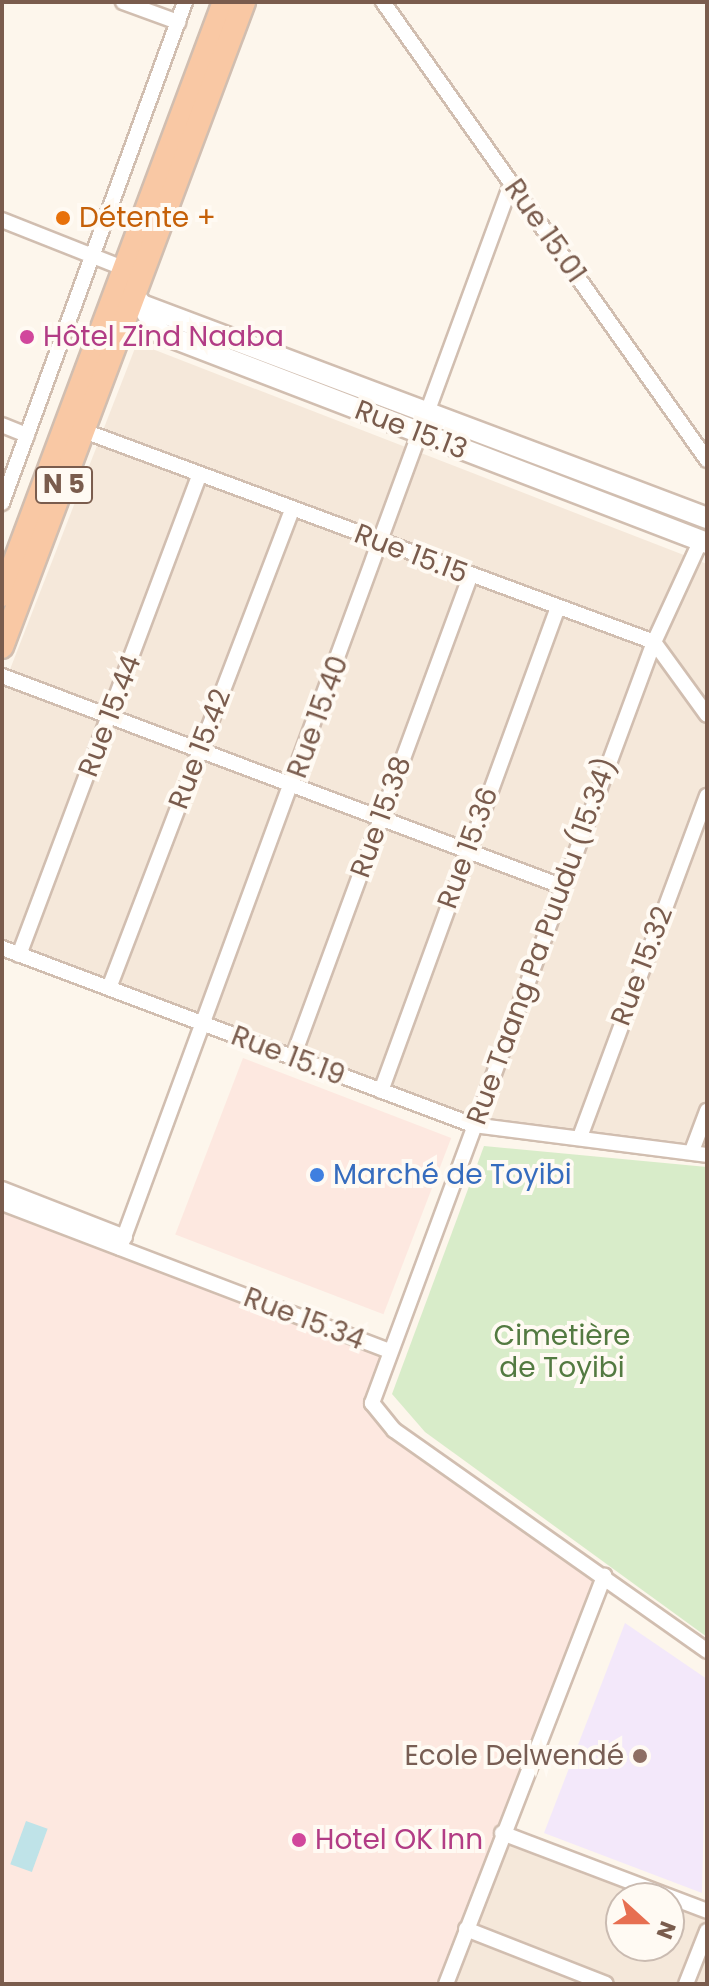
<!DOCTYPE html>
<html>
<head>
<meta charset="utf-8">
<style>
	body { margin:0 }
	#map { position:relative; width:709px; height:1986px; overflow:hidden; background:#fdf6ec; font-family:Poppins,sans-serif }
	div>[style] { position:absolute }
	.residential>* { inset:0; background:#f5e8da }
	.commercial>* { inset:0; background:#fde8e0; transform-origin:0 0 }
	.education>* { inset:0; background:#f3e8fa }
	.green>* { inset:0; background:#d8ecc9 }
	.water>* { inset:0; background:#bfe3e8; transform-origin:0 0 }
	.roads { filter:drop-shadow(2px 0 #d1beb0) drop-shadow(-2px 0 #d1beb0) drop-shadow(0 2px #d1beb0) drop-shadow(0 -2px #d1beb0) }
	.minor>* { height:14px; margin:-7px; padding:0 7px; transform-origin:7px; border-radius:7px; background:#fff }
	.secondary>* { height:20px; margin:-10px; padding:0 10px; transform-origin:10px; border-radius:10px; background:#fff }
	.trunk>* { height:22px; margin:-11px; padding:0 11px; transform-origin:11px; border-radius:11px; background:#f9c8a4 }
	.dots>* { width:22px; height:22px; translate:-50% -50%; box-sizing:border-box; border:4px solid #fffaf3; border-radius:50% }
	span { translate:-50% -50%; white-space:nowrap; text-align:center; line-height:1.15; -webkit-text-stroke:8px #fffaf3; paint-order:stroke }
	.shield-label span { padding:2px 6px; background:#fffaf3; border:2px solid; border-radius:6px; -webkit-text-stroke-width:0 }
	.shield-label { font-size:26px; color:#7a5c4d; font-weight:700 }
	.food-label { font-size:28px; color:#c56008 }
	.left { translate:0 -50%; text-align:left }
	.street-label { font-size:28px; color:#7a5c4d }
	.hotel-label { font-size:28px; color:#b23c85 }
	.shop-label { font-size:28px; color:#366cbe }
	.park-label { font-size:28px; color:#537a41 }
	.education-label { font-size:28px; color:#785e54 }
	.right { translate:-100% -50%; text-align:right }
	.frame { position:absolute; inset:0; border:4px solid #7a5c4d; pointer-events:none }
	.north { position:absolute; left:605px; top:1882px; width:80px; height:80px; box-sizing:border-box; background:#fffaf3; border:2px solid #cabbb1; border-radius:50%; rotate:111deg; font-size:22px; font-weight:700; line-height:32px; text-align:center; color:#7a5c4d }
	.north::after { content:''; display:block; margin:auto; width:28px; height:36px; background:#e76f51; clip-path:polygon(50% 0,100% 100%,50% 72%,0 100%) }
</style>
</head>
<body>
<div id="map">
	<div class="residential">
		<i style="clip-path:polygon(137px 343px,707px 564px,707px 1150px,471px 1115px,2px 938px,2px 690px)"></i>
		<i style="clip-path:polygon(505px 1841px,651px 1898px,621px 1898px,621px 1946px,669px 1946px,669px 1905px,707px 1920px,707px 1984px,453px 1984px)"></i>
	</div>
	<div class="commercial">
		<i style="left:243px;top:1058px;width:223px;height:189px;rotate:21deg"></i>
		<i style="clip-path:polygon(2px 1203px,387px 1350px,377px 1414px,604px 1576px,446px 1984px,2px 1984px)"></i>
	</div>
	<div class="education">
		<i style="clip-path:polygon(625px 1623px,707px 1679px,702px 1893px,544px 1833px)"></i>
	</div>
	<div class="green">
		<i style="clip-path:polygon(484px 1146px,707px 1167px,707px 1637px,425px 1432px,392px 1394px)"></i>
	</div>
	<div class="water">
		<i style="left:26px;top:1821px;width:23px;height:46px;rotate:20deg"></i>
	</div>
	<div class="roads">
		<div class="minor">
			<i style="left:123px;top:2px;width:59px;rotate:20deg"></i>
			<i style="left:383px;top:2px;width:561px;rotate:54.72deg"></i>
			<i style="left:2px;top:220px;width:130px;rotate:21.6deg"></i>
			<i style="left:2px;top:425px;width:27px;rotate:22deg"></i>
			<i style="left:84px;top:431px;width:608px;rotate:20.31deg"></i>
			<i style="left:654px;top:642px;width:90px;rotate:54deg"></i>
			<i style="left:2px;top:503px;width:533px;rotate:-69.93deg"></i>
			<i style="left:701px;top:540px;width:112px;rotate:114.7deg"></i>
			<i style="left:654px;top:642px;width:812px;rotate:110.33deg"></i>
			<i style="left:372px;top:1403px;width:35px;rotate:51deg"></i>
			<i style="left:394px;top:1430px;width:383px;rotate:35.2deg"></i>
			<i style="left:2px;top:676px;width:597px;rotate:20.59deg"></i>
			<i style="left:2px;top:948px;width:503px;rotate:20.6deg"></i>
			<i style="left:473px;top:1125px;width:236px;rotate:7.3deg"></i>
			<i style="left:19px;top:955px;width:512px;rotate:-69.4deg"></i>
			<i style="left:109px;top:988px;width:512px;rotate:-69.05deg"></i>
			<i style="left:293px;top:1057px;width:512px;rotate:-69.76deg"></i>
			<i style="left:381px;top:1091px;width:515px;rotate:-69.91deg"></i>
			<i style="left:580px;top:1137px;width:364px;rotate:-69.6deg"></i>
			<i style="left:692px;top:1151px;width:43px;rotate:-69.4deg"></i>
			<i style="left:2px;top:1189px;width:132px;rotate:21.3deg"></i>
			<i style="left:2px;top:1203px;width:412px;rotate:20.9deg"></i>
			<i style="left:120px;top:1248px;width:1134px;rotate:-69.82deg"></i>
			<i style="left:502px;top:1833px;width:219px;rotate:20.8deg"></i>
			<i style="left:466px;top:1929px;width:150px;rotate:21.4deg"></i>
			<i style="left:446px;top:1984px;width:438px;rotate:-68.8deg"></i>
			<i style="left:686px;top:1984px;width:57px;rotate:-68.4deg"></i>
		</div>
		<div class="secondary">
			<i style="left:128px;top:285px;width:58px;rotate:56.3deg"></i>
			<i style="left:160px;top:333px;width:586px;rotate:21deg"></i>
			<i style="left:134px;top:302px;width:612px;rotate:20.65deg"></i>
		</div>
		<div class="trunk">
			<i style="left:2px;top:595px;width:633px;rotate:-69.48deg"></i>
			<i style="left:2px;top:647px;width:689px;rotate:-69.43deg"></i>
		</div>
	</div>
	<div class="dots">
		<i style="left:63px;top:218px;background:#e8710a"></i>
		<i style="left:27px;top:337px;background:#d1479c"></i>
		<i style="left:317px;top:1175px;background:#3f7fe0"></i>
		<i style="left:640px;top:1756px;background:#8d6e63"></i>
		<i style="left:299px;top:1840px;background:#d1479c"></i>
	</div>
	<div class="shield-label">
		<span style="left:64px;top:485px">N 5</span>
	</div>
	<div class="food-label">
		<span class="left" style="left:79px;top:218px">Détente +</span>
	</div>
	<div class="street-label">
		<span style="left:545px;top:231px;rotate:55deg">Rue 15.01</span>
		<span style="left:411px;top:430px;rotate:21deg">Rue 15.13</span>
		<span style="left:411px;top:554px;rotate:21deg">Rue 15.15</span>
		<span style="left:110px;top:716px;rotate:-69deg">Rue 15.44</span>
		<span style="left:318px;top:717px;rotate:-70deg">Rue 15.40</span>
		<span style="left:200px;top:749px;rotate:-69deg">Rue 15.42</span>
		<span style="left:381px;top:817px;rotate:-70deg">Rue 15.38</span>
		<span style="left:468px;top:848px;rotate:-70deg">Rue 15.36</span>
		<span style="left:542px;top:941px;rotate:-70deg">Rue Taang Pa Puudu (15.34)</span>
		<span style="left:642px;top:966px;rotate:-69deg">Rue 15.32</span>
		<span style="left:288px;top:1056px;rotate:21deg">Rue 15.19</span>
		<span style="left:304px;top:1319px;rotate:21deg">Rue 15.34</span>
	</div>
	<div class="hotel-label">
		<span class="left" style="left:43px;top:337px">Hôtel Zind Naaba</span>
		<span class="left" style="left:315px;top:1840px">Hotel OK Inn</span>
	</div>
	<div class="shop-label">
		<span class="left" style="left:333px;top:1175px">Marché de Toyibi</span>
	</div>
	<div class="park-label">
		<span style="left:562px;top:1352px">Cimetière<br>de Toyibi</span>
	</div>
	<div class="education-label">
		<span class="right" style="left:624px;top:1756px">Ecole Delwendé</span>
	</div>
	<div class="frame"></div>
	<div class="north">N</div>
</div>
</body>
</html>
